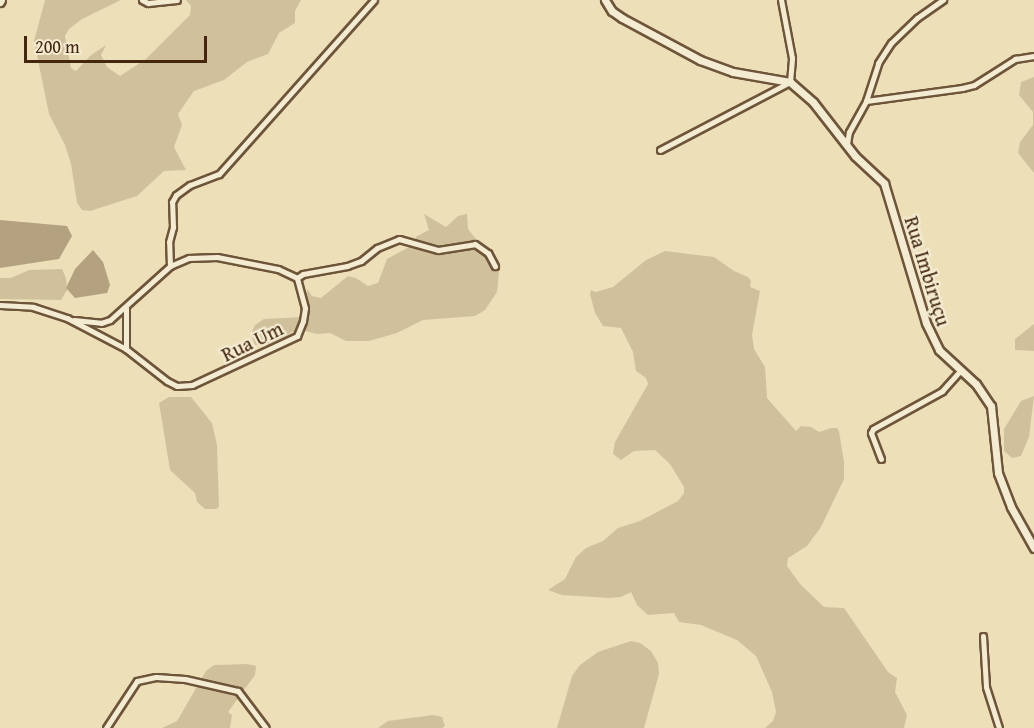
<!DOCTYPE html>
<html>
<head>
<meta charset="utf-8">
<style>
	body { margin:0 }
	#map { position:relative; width:1034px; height:728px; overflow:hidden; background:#ede0b9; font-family:"Gentium Book Plus",serif }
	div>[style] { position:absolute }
	.green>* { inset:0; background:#d0c19c }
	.water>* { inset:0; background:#b4a17f }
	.roads { filter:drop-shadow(2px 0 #6e5539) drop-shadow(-2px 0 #6e5539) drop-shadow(0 2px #6e5539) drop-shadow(0 -2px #6e5539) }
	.minor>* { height:5px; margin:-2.5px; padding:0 2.5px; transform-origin:2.5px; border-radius:2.5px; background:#f3ebd2 }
	.tertiary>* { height:7px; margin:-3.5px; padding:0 3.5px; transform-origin:3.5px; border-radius:3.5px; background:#f3ebd2 }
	span { translate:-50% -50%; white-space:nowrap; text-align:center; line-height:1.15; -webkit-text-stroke:4.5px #f3ebd2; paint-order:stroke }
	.street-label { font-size:20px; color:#44270e }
	.scale { position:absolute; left:24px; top:36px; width:183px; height:27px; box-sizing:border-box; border:3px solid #44270e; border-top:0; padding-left:8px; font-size:18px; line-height:21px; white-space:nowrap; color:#44270e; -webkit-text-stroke:4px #f3ebd2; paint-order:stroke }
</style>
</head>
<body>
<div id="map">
	<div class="green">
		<i style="clip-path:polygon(45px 0,121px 0,82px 19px,69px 29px,65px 36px,71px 68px,76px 71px,90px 56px,106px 45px,101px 55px,107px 67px,120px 76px,146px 59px,190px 15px,191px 6px,186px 0,301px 0,295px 11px,295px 23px,279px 33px,268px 54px,247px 62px,224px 80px,194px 91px,178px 114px,182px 125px,174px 147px,186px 170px,164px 171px,137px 196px,90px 211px,82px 210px,77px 203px,71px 164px,65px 145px,49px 114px,34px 41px)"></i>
		<i style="clip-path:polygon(1034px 77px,1034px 173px,1018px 153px,1020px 142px,1033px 125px,1033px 112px,1019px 95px,1021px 82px)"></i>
		<i style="clip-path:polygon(424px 214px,446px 227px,458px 216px,467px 214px,468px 229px,493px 261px,499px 273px,497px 292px,485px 310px,475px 316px,423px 320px,397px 333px,369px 341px,346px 341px,330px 333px,317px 334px,301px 330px,292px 332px,277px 343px,255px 345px,251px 334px,255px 325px,264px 319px,303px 317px,307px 289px,312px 296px,321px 298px,348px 276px,356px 278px,368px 286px,378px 283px,387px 259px,411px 246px,417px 236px,429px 230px)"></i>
		<i style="clip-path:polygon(665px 251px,714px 257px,734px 271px,748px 277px,751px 281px,750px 287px,760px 291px,752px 335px,754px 349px,765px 367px,767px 398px,796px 431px,801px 426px,811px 427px,819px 432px,831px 428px,837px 428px,839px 431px,844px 462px,844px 479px,821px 527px,807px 546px,788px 558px,787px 566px,800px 584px,824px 607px,844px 608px,888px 672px,897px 678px,895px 692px,907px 715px,904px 728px,765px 728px,773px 721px,776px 712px,772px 692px,756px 656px,737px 640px,701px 625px,679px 622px,674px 613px,648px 615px,637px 605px,631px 592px,621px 597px,609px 598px,562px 595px,548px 590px,565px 579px,576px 557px,586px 548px,603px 541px,618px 528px,640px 521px,678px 501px,684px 493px,684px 487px,670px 464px,655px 450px,634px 451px,621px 460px,613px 454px,615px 442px,648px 384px,646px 378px,636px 371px,633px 352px,621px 328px,603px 326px,595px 313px,590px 294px,591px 290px,596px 292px,613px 287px,646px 260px)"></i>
		<i style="clip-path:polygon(62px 269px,66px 278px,67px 290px,61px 300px,0 299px,0 278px,11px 278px,29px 270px)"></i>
		<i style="clip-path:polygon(1034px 324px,1034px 351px,1015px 350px,1015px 339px)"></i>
		<i style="clip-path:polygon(1034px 396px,1029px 437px,1021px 456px,1012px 458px,1004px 451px,1004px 429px,1021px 401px)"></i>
		<i style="clip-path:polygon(169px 397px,191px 397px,212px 423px,217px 445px,219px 507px,216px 509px,205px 509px,197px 502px,195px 493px,170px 470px,159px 403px)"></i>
		<i style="clip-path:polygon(631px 641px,640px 643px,651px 651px,658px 663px,659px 674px,644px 728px,557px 728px,572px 676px,580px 665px,598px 652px)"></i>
		<i style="clip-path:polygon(247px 664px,256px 666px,255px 675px,228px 712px,232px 715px,230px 728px,162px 728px,177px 721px,206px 671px,214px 665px)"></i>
		<i style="clip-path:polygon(433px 715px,442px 717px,445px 726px,442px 728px,378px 728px,388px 721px)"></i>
	</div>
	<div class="water">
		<i style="clip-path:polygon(0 220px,67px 226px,72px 236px,59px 259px,0 268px)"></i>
		<i style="clip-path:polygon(93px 250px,103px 262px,110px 285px,107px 293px,75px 298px,66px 288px,75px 269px)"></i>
	</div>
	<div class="roads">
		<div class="minor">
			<i style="left:142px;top:0;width:7px;rotate:27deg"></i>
			<i style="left:148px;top:3px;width:29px;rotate:-6deg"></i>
			<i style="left:866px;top:101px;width:97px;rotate:-7.7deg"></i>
			<i style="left:962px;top:88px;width:12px;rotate:-14deg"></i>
			<i style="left:974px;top:85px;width:49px;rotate:-32.4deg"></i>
			<i style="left:1015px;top:59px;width:19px;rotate:-9deg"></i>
			<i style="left:847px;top:144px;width:12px;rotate:-81deg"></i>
			<i style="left:849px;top:132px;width:35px;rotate:-61deg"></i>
			<i style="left:866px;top:101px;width:40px;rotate:-72deg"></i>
			<i style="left:878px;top:63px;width:24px;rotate:-57deg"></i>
			<i style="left:891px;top:43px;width:36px;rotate:-44deg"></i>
			<i style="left:917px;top:18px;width:32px;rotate:-35deg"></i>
			<i style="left:660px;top:150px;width:147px;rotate:-27.6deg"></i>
			<i style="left:790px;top:82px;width:24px;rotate:-85deg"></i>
			<i style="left:792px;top:58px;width:59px;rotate:-100.7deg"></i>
			<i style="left:170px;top:266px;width:21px;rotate:-23deg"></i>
			<i style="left:189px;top:258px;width:28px;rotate:-2deg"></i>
			<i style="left:217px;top:257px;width:62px;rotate:11.1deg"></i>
			<i style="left:278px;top:269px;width:21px;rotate:25deg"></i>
			<i style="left:0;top:305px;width:33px;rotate:3deg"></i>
			<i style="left:33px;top:307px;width:36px;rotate:18deg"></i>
			<i style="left:67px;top:318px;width:67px;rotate:27.7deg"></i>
			<i style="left:126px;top:349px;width:52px;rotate:38deg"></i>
			<i style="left:167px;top:381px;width:11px;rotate:27deg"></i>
			<i style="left:177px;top:386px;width:15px;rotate:-4deg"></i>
			<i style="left:192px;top:385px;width:116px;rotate:-25deg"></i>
			<i style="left:297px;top:336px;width:16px;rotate:-68deg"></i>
			<i style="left:303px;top:321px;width:13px;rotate:-81deg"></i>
			<i style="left:305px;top:308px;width:31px;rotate:-105deg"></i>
			<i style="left:297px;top:278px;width:7px;rotate:-34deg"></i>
			<i style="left:303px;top:274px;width:45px;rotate:-10.3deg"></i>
			<i style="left:347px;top:266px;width:15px;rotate:-20deg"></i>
			<i style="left:361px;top:261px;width:21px;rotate:-39deg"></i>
			<i style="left:377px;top:248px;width:24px;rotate:-22deg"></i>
			<i style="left:399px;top:239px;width:41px;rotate:15.8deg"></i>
			<i style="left:438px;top:250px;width:37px;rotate:-9deg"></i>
			<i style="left:475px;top:244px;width:16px;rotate:35deg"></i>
			<i style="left:488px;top:253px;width:15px;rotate:62deg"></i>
			<i style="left:126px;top:308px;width:41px;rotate:90deg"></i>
			<i style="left:74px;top:320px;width:27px;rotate:6deg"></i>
			<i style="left:101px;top:323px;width:9px;rotate:-18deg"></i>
			<i style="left:110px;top:320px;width:81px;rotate:-42deg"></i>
			<i style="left:170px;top:266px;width:24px;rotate:-92deg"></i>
			<i style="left:169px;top:242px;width:16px;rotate:-75deg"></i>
			<i style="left:173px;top:227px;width:25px;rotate:-92deg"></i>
			<i style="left:172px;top:202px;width:8px;rotate:-60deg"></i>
			<i style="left:176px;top:195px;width:17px;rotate:-36deg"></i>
			<i style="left:190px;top:185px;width:31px;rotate:-21deg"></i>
			<i style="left:219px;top:174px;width:233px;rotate:-48.3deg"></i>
			<i style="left:881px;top:459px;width:28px;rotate:-111deg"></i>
			<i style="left:871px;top:433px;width:4px;rotate:-63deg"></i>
			<i style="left:873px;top:429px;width:79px;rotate:-28.8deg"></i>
			<i style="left:942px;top:391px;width:27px;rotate:-48deg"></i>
			<i style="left:983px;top:636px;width:51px;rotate:86.6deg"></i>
			<i style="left:986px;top:687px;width:43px;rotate:72.4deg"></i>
			<i style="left:106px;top:728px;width:56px;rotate:-56.6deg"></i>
			<i style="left:137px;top:681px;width:19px;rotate:-12deg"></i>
			<i style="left:156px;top:677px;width:29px;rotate:4deg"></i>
			<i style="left:185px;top:679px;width:54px;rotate:12.8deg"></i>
			<i style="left:238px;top:691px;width:46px;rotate:52.9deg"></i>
		</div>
		<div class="tertiary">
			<i style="left:605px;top:0;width:13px;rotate:58deg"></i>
			<i style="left:612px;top:11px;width:12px;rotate:35deg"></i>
			<i style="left:622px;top:18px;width:89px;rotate:28.3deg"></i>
			<i style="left:700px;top:60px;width:35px;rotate:20deg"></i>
			<i style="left:733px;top:72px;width:58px;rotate:10deg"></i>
			<i style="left:790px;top:82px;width:30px;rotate:41deg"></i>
			<i style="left:813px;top:102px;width:68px;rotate:52.1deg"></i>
			<i style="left:855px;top:156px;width:40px;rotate:43deg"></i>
			<i style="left:884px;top:183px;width:146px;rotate:73.3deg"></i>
			<i style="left:926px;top:323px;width:30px;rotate:64deg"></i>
			<i style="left:939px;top:350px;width:50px;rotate:42.6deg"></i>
			<i style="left:976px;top:384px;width:27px;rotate:56deg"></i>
			<i style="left:991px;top:406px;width:67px;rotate:84deg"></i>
			<i style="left:998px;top:473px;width:36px;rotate:69deg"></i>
			<i style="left:1011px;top:507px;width:47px;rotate:60.7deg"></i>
			<i style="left:0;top:2px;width:2px;rotate:-63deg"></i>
		</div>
	</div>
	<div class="street-label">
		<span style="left:928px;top:271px;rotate:73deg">Rua Imbiruçu</span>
		<span style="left:252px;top:341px;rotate:-26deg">Rua Um</span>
	</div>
	<div class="scale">200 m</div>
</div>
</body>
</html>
